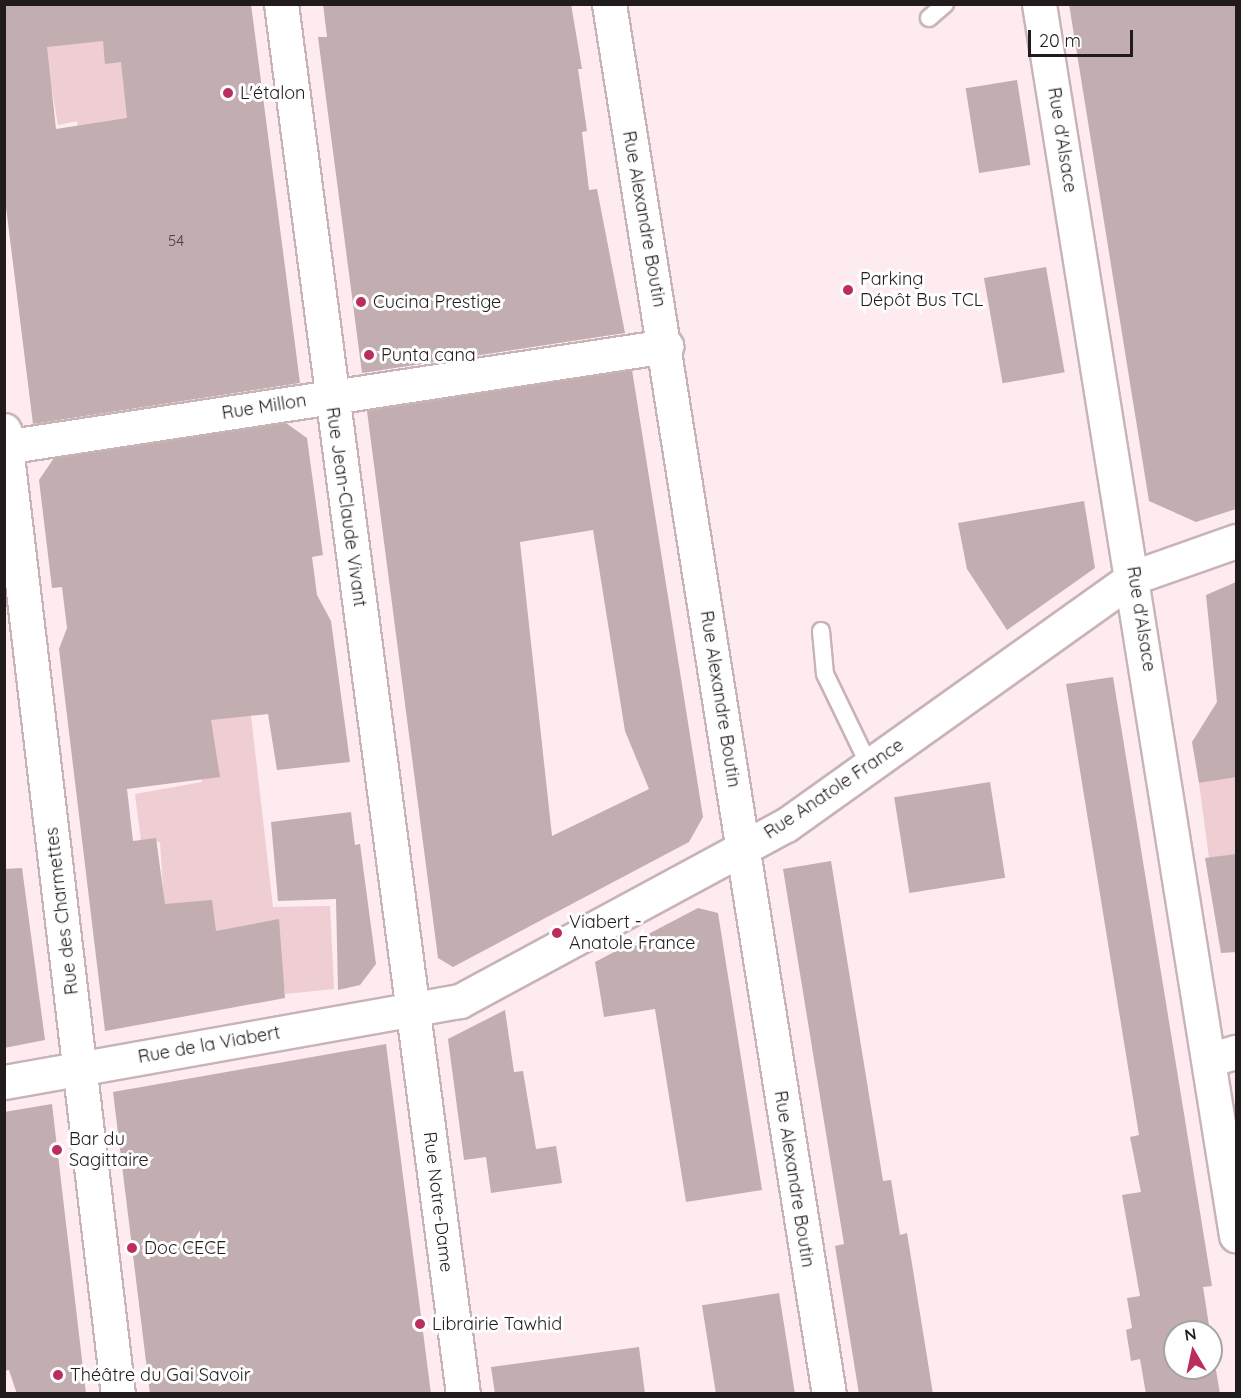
<!DOCTYPE html>
<html>
<head>
<meta charset="utf-8">
<style>
	body { margin:0 }
	#map { position:relative; width:1241px; height:1398px; overflow:hidden; background:#fdebef; font-family:Quicksand,sans-serif }
	div>[style] { position:absolute }
	.green>* { inset:0; background:#eecdd3 }
	.building>* { inset:0; background:#c2adb1; transform-origin:0 0 }
	.roads { filter:drop-shadow(2px 0 #c8b3b7) drop-shadow(-2px 0 #c8b3b7) drop-shadow(0 2px #c8b3b7) drop-shadow(0 -2px #c8b3b7) }
	.lane>* { height:16px; margin:-8px; padding:0 8px; transform-origin:8px; border-radius:8px; background:#fff }
	.street>* { height:33px; margin:-16.5px; padding:0 16.5px; transform-origin:16.5px; border-radius:16.5px; background:#fff }
	.secondary>* { height:33px; margin:-16.5px; padding:0 16.5px; transform-origin:16.5px; border-radius:16.5px; background:#fff }
	.dots>* { width:16px; height:16px; translate:-50% -50%; box-sizing:border-box; border:3px solid #fefefe; border-radius:50% }
	span { translate:-50% -50%; white-space:nowrap; text-align:center; line-height:1.15; -webkit-text-stroke:6px #fefefe; paint-order:stroke }
	.number-label { font-size:15px; color:#4a4041 }
	.number-label span { -webkit-text-stroke-width:0 }
	.poi-label { font-size:18px; color:#221b1c }
	.left { translate:0 -50%; text-align:left }
	.street-label { font-size:18px; color:#221b1c }
	.frame { position:absolute; inset:0; border:6px solid #221b1c; pointer-events:none }
	.north { position:absolute; left:1163px; top:1320px; width:60px; height:60px; box-sizing:border-box; background:#fefefe; border:2px solid #a6a3a4; border-radius:50%; rotate:351deg; font-size:16px; font-weight:700; line-height:24px; text-align:center; color:#221b1c }
	.north::after { content:''; display:block; margin:auto; width:21px; height:27px; background:#bb2d5f; clip-path:polygon(50% 0,100% 100%,50% 72%,0 100%) }
	.scale { position:absolute; left:1028px; top:30px; width:105px; height:27px; box-sizing:border-box; border:3px solid #221b1c; border-top:0; padding-left:8px; font-size:18px; line-height:21px; white-space:nowrap; color:#221b1c; -webkit-text-stroke:4px #fefefe; paint-order:stroke }
</style>
</head>
<body>
<div id="map">
	<div class="green">
		<i style="clip-path:polygon(123px 5px,142px 175px,80px 148px,77px 121px,58px 125px,41px 26px)"></i>
		<i style="clip-path:polygon(140px 523px,240px 620px,273px 907px,330px 906px,334px 989px,285px 994px,278px 939px,218px 944px,164px 904px,160px 842px,141px 841px,135px 794px,202px 782px)"></i>
		<i style="clip-path:polygon(1236px 775px,1236px 854px,1209px 858px,1199px 783px)"></i>
	</div>
	<div class="building">
		<i style="clip-path:polygon(evenodd,4px 4px,251px 4px,300px 383px,33px 424px,4px 191px,4px 4px,103px 41px,105px 64px,121px 62px,127px 118px,56px 129px,47px 47px,103px 41px)"></i>
		<i style="clip-path:polygon(323px 4px,571px 4px,582px 69px,578px 69px,587px 131px,582px 132px,589px 190px,597px 189px,625px 333px,362px 373px,318px 37px,327px 37px)"></i>
		<i style="clip-path:polygon(1069px 4px,1236px 4px,1236px 509px,1196px 522px,1149px 501px)"></i>
		<i style="left:1017px;top:80px;width:86px;height:52px;rotate:81deg"></i>
		<i style="left:1046px;top:267px;width:107px;height:63px;rotate:80deg"></i>
		<i style="clip-path:polygon(evenodd,632px 370px,703px 817px,689px 842px,453px 967px,438px 958px,367px 411px,632px 370px,593px 530px,625px 731px,649px 789px,552px 836px,520px 542px,593px 530px)"></i>
		<i style="clip-path:polygon(286px 423px,307px 438px,323px 555px,312px 557px,317px 595px,331px 621px,350px 762px,277px 770px,268px 714px,211px 720px,220px 777px,127px 789px,133px 841px,156px 838px,165px 904px,212px 900px,216px 931px,279px 919px,285px 998px,105px 1031px,59px 649px,67px 628px,62px 587px,52px 588px,39px 480px,54px 458px)"></i>
		<i style="clip-path:polygon(1084px 501px,1095px 568px,1007px 630px,967px 569px,958px 523px)"></i>
		<i style="clip-path:polygon(1236px 582px,1236px 777px,1199px 783px,1192px 742px,1217px 702px,1206px 595px)"></i>
		<i style="clip-path:polygon(1113px 677px,1212px 1286px,1203px 1287px,1210px 1332px,1175px 1332px,1175px 1368px,1211px 1368px,1211px 1340px,1220px 1394px,1146px 1394px,1140px 1359px,1131px 1361px,1126px 1330px,1132px 1328px,1127px 1298px,1140px 1296px,1122px 1195px,1141px 1192px,1130px 1137px,1139px 1135px,1066px 684px)"></i>
		<i style="left:990px;top:782px;width:97px;height:97px;rotate:81deg"></i>
		<i style="clip-path:polygon(351px 812px,355px 845px,360px 844px,376px 964px,360px 985px,338px 990px,336px 899px,278px 901px,271px 822px)"></i>
		<i style="clip-path:polygon(1236px 854px,1236px 952px,1221px 953px,1205px 858px)"></i>
		<i style="clip-path:polygon(831px 861px,883px 1181px,891px 1180px,900px 1235px,907px 1233px,933px 1394px,859px 1394px,835px 1246px,844px 1244px,783px 869px)"></i>
		<i style="clip-path:polygon(22px 868px,45px 1040px,4px 1048px,4px 869px)"></i>
		<i style="clip-path:polygon(698px 908px,718px 913px,762px 1190px,686px 1202px,655px 1009px,604px 1017px,595px 962px)"></i>
		<i style="clip-path:polygon(505px 1010px,514px 1072px,523px 1071px,536px 1149px,556px 1146px,562px 1183px,491px 1193px,486px 1157px,464px 1160px,448px 1039px)"></i>
		<i style="clip-path:polygon(386px 1044px,431px 1394px,150px 1394px,113px 1092px)"></i>
		<i style="clip-path:polygon(52px 1104px,86px 1394px,17px 1394px,9px 1370px,4px 1371px,4px 1112px)"></i>
		<i style="left:779px;top:1293px;width:102px;height:78px;rotate:81deg"></i>
		<i style="clip-path:polygon(639px 1347px,645px 1394px,495px 1394px,491px 1367px)"></i>
	</div>
	<div class="roads">
		<div class="lane">
			<i style="left:929px;top:18px;width:21px;rotate:-41deg"></i>
			<i style="left:821px;top:631px;width:43px;rotate:84.7deg"></i>
			<i style="left:825px;top:674px;width:101px;rotate:64.2deg"></i>
		</div>
		<div class="street">
			<i style="left:281px;top:4px;width:1402px;rotate:82.54deg"></i>
			<i style="left:609px;top:4px;width:1407px;rotate:81.01deg"></i>
			<i style="left:1039px;top:4px;width:1247px;rotate:80.91deg"></i>
			<i style="left:4px;top:430px;width:971px;rotate:83.26deg"></i>
			<i style="left:4px;top:447px;width:670px;rotate:-8.67deg"></i>
			<i style="left:1209px;top:1060px;width:28px;rotate:-17deg"></i>
		</div>
		<div class="secondary">
			<i style="left:4px;top:1082px;width:463px;rotate:-10.1deg"></i>
			<i style="left:460px;top:1001px;width:370px;rotate:-28.4deg"></i>
			<i style="left:786px;top:825px;width:427px;rotate:-35.5deg"></i>
			<i style="left:1134px;top:577px;width:108px;rotate:-19.4deg"></i>
		</div>
	</div>
	<div class="dots">
		<i style="left:228px;top:93px;background:#bb2d5f"></i>
		<i style="left:848px;top:290px;background:#bb2d5f"></i>
		<i style="left:361px;top:302px;background:#bb2d5f"></i>
		<i style="left:369px;top:355px;background:#bb2d5f"></i>
		<i style="left:557px;top:933px;background:#bb2d5f"></i>
		<i style="left:57px;top:1150px;background:#bb2d5f"></i>
		<i style="left:132px;top:1248px;background:#bb2d5f"></i>
		<i style="left:420px;top:1324px;background:#bb2d5f"></i>
		<i style="left:58px;top:1375px;background:#bb2d5f"></i>
	</div>
	<div class="number-label">
		<span style="left:176px;top:241px">54</span>
	</div>
	<div class="poi-label">
		<span class="left" style="left:240px;top:93px">L'étalon</span>
		<span class="left" style="left:860px;top:290px">Parking<br>Dépôt Bus TCL</span>
		<span class="left" style="left:373px;top:302px">Cucina Prestige</span>
		<span class="left" style="left:381px;top:355px">Punta cana</span>
		<span class="left" style="left:569px;top:933px">Viabert -<br>Anatole France</span>
		<span class="left" style="left:69px;top:1150px">Bar du<br>Sagittaire</span>
		<span class="left" style="left:144px;top:1248px">Doc CECE</span>
		<span class="left" style="left:432px;top:1324px">Librairie Tawhid</span>
		<span class="left" style="left:70px;top:1375px">Théâtre du Gai Savoir</span>
	</div>
	<div class="street-label">
		<span style="left:1062px;top:140px;rotate:81deg">Rue d'Alsace</span>
		<span style="left:644px;top:219px;rotate:80deg">Rue Alexandre Boutin</span>
		<span style="left:264px;top:407px;rotate:-9deg">Rue Millon</span>
		<span style="left:346px;top:507px;rotate:82deg">Rue Jean-Claude Vivant</span>
		<span style="left:1141px;top:619px;rotate:81deg">Rue d'Alsace</span>
		<span style="left:720px;top:699px;rotate:81deg">Rue Alexandre Boutin</span>
		<span style="left:834px;top:789px;rotate:-34deg">Rue Anatole France</span>
		<span style="left:62px;top:911px;rotate:-97deg">Rue des Charmettes</span>
		<span style="left:209px;top:1045px;rotate:-10deg">Rue de la Viabert</span>
		<span style="left:794px;top:1179px;rotate:81deg">Rue Alexandre Boutin</span>
		<span style="left:438px;top:1202px;rotate:83deg">Rue Notre-Dame</span>
	</div>
	<div class="frame"></div>
	<div class="north">N</div>
	<div class="scale">20 m</div>
</div>
</body>
</html>
